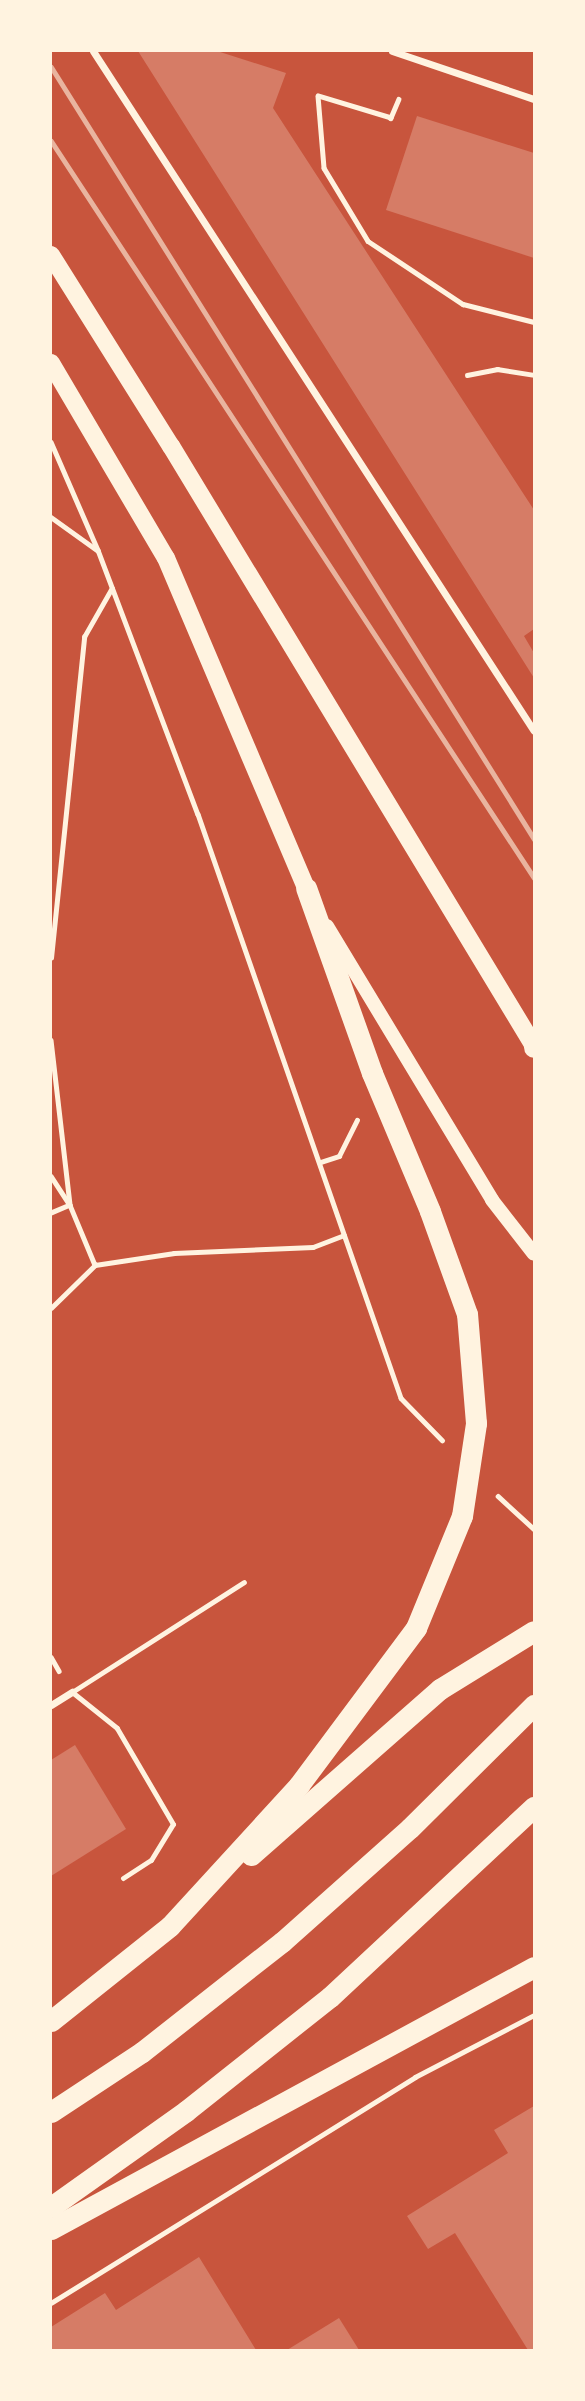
<!DOCTYPE html>
<html>
<head>
<meta charset="utf-8">
<style>
	body { margin:0 }
	#map { position:relative; width:585px; height:2401px; overflow:hidden; background:#c8553d; font-family:Roboto,sans-serif }
	div>[style] { position:absolute }
	.building>* { inset:0; background:#d67c66 }
	.path>* { height:4.5px; margin:-2.25px; padding:0 2.25px; transform-origin:2.25px; border-radius:2.25px; background:#fff3e0 }
	.service>* { height:5px; margin:-2.5px; padding:0 2.5px; transform-origin:2.5px; border-radius:2.5px; background:#fff3e0 }
	.minor>* { height:7px; margin:-3.5px; padding:0 3.5px; transform-origin:3.5px; border-radius:3.5px; background:#fff3e0 }
	.secondary>* { height:14px; margin:-7px; padding:0 7px; transform-origin:7px; border-radius:7px; background:#fff3e0 }
	.primary>* { height:18px; margin:-9px; padding:0 9px; transform-origin:9px; border-radius:9px; background:#fff3e0 }
	.motorway>* { height:21px; margin:-10.5px; padding:0 10.5px; transform-origin:10.5px; border-radius:10.5px; background:#fff3e0 }
	.rail>* { height:5px; margin:-2.5px; padding:0 2.5px; transform-origin:2.5px; border-radius:2.5px; background:#e9b49f }
	span { translate:-50% -50%; white-space:nowrap; text-align:center; line-height:1.15; -webkit-text-stroke:5px #fff3e0; paint-order:stroke }
	.frame { position:absolute; inset:0; border:52px solid #fff3e0; pointer-events:none }
</style>
</head>
<body>
<div id="map">
	<div class="building">
		<i style="clip-path:polygon(138px 51px,217px 51px,286px 73px,273px 108px,534px 510px,534px 629px,524px 636px,534px 653px,534px 678px)"></i>
		<i style="clip-path:polygon(417px 116px,534px 153px,534px 258px,386px 210px)"></i>
		<i style="clip-path:polygon(75px 1745px,126px 1829px,51px 1876px,51px 1760px)"></i>
		<i style="clip-path:polygon(534px 2106px,534px 2350px,528px 2350px,455px 2233px,428px 2249px,407px 2216px,508px 2153px,494px 2130px)"></i>
		<i style="clip-path:polygon(199px 2257px,256px 2350px,51px 2350px,51px 2327px,105px 2293px,116px 2310px)"></i>
		<i style="clip-path:polygon(339px 2318px,359px 2350px,287px 2350px)"></i>
	</div>
	<div class="path">
		<i style="left:399px;top:99px;width:21px;rotate:113deg"></i>
		<i style="left:391px;top:118px;width:76px;rotate:-163.2deg"></i>
		<i style="left:318px;top:96px;width:72px;rotate:85.2deg"></i>
		<i style="left:324px;top:168px;width:85px;rotate:58.9deg"></i>
		<i style="left:368px;top:241px;width:114px;rotate:33.6deg"></i>
		<i style="left:463px;top:304px;width:73px;rotate:14.2deg"></i>
		<i style="left:467px;top:375px;width:31px;rotate:-11deg"></i>
		<i style="left:497px;top:369px;width:37px;rotate:9deg"></i>
		<i style="left:51px;top:442px;width:118px;rotate:66.5deg"></i>
		<i style="left:98px;top:550px;width:282px;rotate:69.3deg"></i>
		<i style="left:198px;top:814px;width:618px;rotate:70.83deg"></i>
		<i style="left:401px;top:1398px;width:59px;rotate:45.7deg"></i>
		<i style="left:51px;top:517px;width:57px;rotate:35.7deg"></i>
		<i style="left:51px;top:958px;width:323px;rotate:-84.1deg"></i>
		<i style="left:84px;top:637px;width:56px;rotate:-60.3deg"></i>
		<i style="left:51px;top:1040px;width:166px;rotate:83.4deg"></i>
		<i style="left:70px;top:1205px;width:21px;rotate:157deg"></i>
		<i style="left:321px;top:1162px;width:19px;rotate:-18deg"></i>
		<i style="left:339px;top:1156px;width:40px;rotate:-63.4deg"></i>
		<i style="left:51px;top:1176px;width:35px;rotate:57deg"></i>
		<i style="left:70px;top:1205px;width:65px;rotate:67.4deg"></i>
		<i style="left:51px;top:1308px;width:62px;rotate:-44.3deg"></i>
		<i style="left:95px;top:1265px;width:80px;rotate:-8.6deg"></i>
		<i style="left:174px;top:1253px;width:139px;rotate:-2.5deg"></i>
		<i style="left:313px;top:1247px;width:33px;rotate:-21deg"></i>
		<i style="left:498px;top:1496px;width:49px;rotate:42.5deg"></i>
		<i style="left:51px;top:1657px;width:16px;rotate:60deg"></i>
		<i style="left:51px;top:2303px;width:428px;rotate:-31.8deg"></i>
		<i style="left:415px;top:2077px;width:134px;rotate:-27.5deg"></i>
	</div>
	<div class="service">
		<i style="left:123px;top:1878px;width:33px;rotate:-33deg"></i>
		<i style="left:151px;top:1860px;width:42px;rotate:-58.6deg"></i>
		<i style="left:173px;top:1824px;width:111px;rotate:-120.3deg"></i>
		<i style="left:117px;top:1728px;width:58px;rotate:-141.3deg"></i>
		<i style="left:72px;top:1692px;width:204px;rotate:-32.6deg"></i>
	</div>
	<div class="minor">
		<i style="left:93px;top:51px;width:810px;rotate:57.04deg"></i>
		<i style="left:392px;top:51px;width:150px;rotate:18.7deg"></i>
		<i style="left:51px;top:1705px;width:25px;rotate:-32deg"></i>
	</div>
	<div class="secondary">
		<i style="left:327px;top:926px;width:320px;rotate:58.9deg"></i>
		<i style="left:492px;top:1200px;width:68px;rotate:52.1deg"></i>
	</div>
	<div class="primary">
		<i style="left:51px;top:255px;width:226px;rotate:57.9deg"></i>
		<i style="left:171px;top:446px;width:701px;rotate:58.83deg"></i>
		<i style="left:51px;top:363px;width:226px;rotate:59.5deg"></i>
		<i style="left:166px;top:558px;width:358px;rotate:67deg"></i>
	</div>
	<div class="motorway">
		<i style="left:534px;top:1046px;width:1px;rotate:90deg"></i>
		<i style="left:251px;top:1855px;width:252px;rotate:-41.3deg"></i>
		<i style="left:440px;top:1689px;width:110px;rotate:-31.7deg"></i>
		<i style="left:51px;top:2021px;width:152px;rotate:-38.6deg"></i>
		<i style="left:170px;top:1926px;width:191px;rotate:-47.5deg"></i>
		<i style="left:299px;top:1785px;width:196px;rotate:-53.3deg"></i>
		<i style="left:416px;top:1628px;width:121px;rotate:-67.7deg"></i>
		<i style="left:462px;top:1516px;width:94px;rotate:-81.4deg"></i>
		<i style="left:476px;top:1423px;width:109px;rotate:-94.7deg"></i>
		<i style="left:467px;top:1314px;width:109px;rotate:-109.8deg"></i>
		<i style="left:430px;top:1211px;width:150px;rotate:-112.8deg"></i>
		<i style="left:372px;top:1073px;width:196px;rotate:-109.6deg"></i>
		<i style="left:51px;top:2112px;width:109px;rotate:-33.4deg"></i>
		<i style="left:142px;top:2052px;width:178px;rotate:-38.2deg"></i>
		<i style="left:282px;top:1942px;width:171px;rotate:-41.7deg"></i>
		<i style="left:410px;top:1828px;width:175px;rotate:-44.8deg"></i>
		<i style="left:51px;top:2207px;width:166px;rotate:-35.4deg"></i>
		<i style="left:186px;top:2111px;width:184px;rotate:-38.4deg"></i>
		<i style="left:330px;top:1997px;width:279px;rotate:-43deg"></i>
		<i style="left:51px;top:2229px;width:549px;rotate:-28.48deg"></i>
	</div>
	<div class="rail">
		<i style="left:51px;top:67px;width:911px;rotate:57.97deg"></i>
		<i style="left:51px;top:141px;width:881px;rotate:56.76deg"></i>
	</div>
	<div class="frame"></div>
</div>
</body>
</html>
